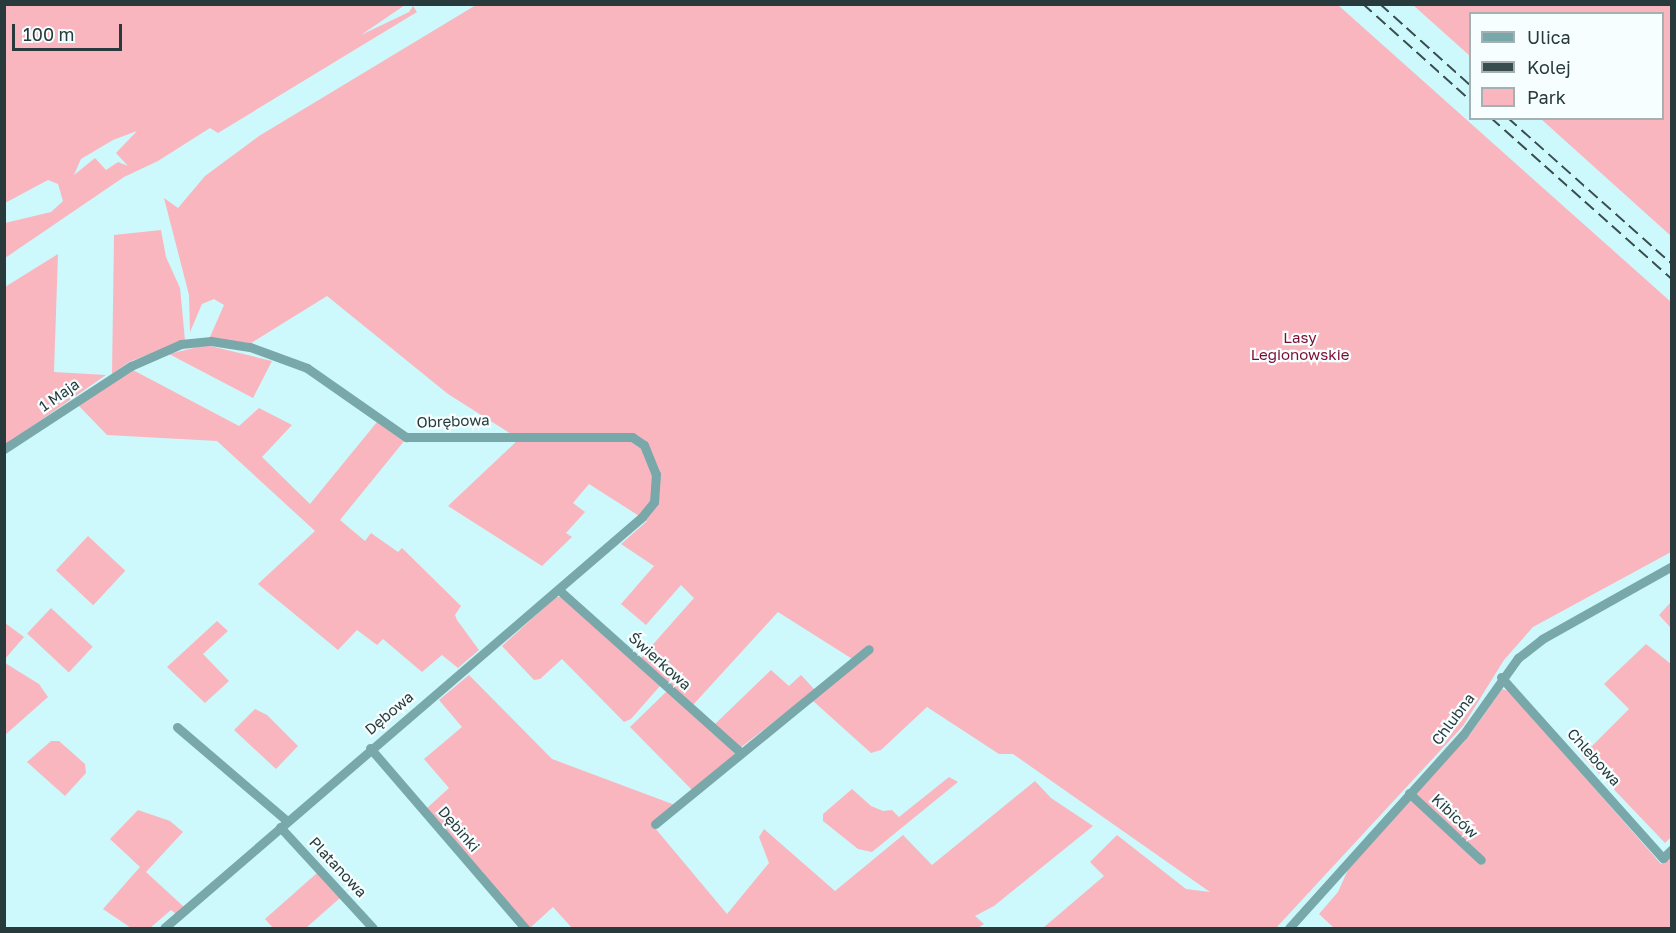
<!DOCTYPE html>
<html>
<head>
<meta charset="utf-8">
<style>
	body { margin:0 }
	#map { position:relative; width:1676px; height:933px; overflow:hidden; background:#cdf9fc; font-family:"Golos Text",sans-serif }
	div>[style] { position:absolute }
	.green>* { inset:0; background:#f9b6be; transform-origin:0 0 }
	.minor>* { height:9px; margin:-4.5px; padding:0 4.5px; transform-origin:4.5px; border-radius:4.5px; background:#79a8ab }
	.rail>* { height:2px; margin-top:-1px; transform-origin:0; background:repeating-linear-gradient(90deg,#394d4e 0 12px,transparent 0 18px) }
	span { translate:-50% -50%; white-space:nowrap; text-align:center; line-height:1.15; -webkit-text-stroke:4.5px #f6feff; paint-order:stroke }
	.park-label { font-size:15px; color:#7b0d2f }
	.street-label { font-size:15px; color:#283a3b }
	.frame { position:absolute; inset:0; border:6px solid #283a3b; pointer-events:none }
	.legend { position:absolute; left:1469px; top:12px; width:195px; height:108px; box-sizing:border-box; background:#f6feff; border:2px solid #a4b0b1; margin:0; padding:8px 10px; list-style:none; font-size:18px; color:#283a3b }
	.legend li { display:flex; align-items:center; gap:12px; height:30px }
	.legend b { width:30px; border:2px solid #a4b0b1 }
	.scale { position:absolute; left:12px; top:24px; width:110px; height:27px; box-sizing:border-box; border:3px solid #283a3b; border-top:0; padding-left:8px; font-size:18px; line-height:21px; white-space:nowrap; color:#283a3b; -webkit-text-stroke:4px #f6feff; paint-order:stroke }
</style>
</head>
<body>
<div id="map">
	<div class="green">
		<i style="clip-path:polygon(evenodd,4px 5px,405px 5px,361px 35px,409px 12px,413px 6px,417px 12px,218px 133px,210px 128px,158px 161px,124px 177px,5px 258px,5px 223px,51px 212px,63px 201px,58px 184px,48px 180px,5px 203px,4px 5px,137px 131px,116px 153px,128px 166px,118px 162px,106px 170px,95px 158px,74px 175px,81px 159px,113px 140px,137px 131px)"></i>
		<i style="clip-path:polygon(476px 5px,1338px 5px,1671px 302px,1671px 552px,1533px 627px,1504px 660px,1463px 726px,1276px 928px,1043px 928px,1104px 876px,1090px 862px,1117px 835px,1186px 889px,1210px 892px,1013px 754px,999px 754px,927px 707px,881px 750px,871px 753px,812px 700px,857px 662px,778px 612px,693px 705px,641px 658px,694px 598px,681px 585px,646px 625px,621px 604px,654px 566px,621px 544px,647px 521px,589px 484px,573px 503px,585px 512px,566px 533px,572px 537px,542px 566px,448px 506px,519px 439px,448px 394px,327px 296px,248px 345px,210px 337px,224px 305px,214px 299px,202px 304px,190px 332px,189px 295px,164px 198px,178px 208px,205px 176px,259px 136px)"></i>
		<i style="clip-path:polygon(1413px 5px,1671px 5px,1671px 236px,1541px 119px,1662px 118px,1662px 14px,1470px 14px,1470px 56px)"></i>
		<i style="clip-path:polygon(161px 230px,166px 257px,180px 288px,185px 340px,129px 362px,112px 374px,114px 235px)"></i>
		<i style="clip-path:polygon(58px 254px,54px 372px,106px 375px,5px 445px,5px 287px)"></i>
		<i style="clip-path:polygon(206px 345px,272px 361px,253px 398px,169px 354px)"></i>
		<i style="clip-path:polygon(131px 369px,239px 426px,259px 408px,292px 425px,262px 457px,310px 504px,377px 422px,405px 440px,340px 520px,365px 541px,371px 533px,398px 552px,402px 548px,461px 606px,455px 615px,457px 620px,479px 650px,458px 668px,442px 655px,422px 672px,383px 639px,377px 645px,357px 630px,338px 650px,258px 584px,315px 531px,217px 441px,107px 435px,78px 405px)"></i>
		<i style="left:88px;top:536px;width:51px;height:47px;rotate:43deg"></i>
		<i style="clip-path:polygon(556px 597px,562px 597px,660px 686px,631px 719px,624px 722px,562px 659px,540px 679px,534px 680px,502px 646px)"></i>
		<i style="clip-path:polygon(1671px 602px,1671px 628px,1659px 615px)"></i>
		<i style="left:51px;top:608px;width:57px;height:35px;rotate:43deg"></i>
		<i style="clip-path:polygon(217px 621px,228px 631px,203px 654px,229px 681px,205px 703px,167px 667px)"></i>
		<i style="clip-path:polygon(5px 623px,24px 637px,5px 659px)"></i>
		<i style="clip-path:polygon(1646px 644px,1671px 664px,1672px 836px,1665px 843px,1582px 756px,1629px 709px,1604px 684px)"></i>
		<i style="clip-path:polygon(5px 663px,39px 684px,48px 697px,5px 735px)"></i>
		<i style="clip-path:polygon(771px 670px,789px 686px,801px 675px,815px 690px,740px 748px,714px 725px)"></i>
		<i style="clip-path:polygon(469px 675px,552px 759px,675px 805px,655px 828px,727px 914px,769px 863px,759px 837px,764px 829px,835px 891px,903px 835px,932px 865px,1035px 781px,1051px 798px,1093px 826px,994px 906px,975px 916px,984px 924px,978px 928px,572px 928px,553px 907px,530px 928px,426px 809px,449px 788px,424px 759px,462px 727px,439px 700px)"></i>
		<i style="clip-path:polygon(1502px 689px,1509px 691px,1661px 864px,1671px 853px,1671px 928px,1334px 928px,1319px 914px,1338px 892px,1350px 865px,1471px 733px)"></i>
		<i style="clip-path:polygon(667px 691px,735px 751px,736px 755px,692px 790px,630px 727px)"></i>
		<i style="clip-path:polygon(255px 709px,267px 715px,298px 746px,276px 769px,234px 730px)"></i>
		<i style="clip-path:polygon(51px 741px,59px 741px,85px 764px,86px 773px,65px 796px,27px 762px)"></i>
		<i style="clip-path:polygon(949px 777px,958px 782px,872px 852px,858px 849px,823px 821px,823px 814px,852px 789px,871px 806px,883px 811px,892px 810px,899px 817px)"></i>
		<i style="clip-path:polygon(138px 810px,170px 821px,183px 832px,146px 872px,184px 907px,176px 914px,171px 910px,150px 928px,131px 928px,103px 909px,140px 867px,110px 839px)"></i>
		<i style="clip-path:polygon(317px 873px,340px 898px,306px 928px,273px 928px,265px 919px)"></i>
	</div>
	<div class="minor">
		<i style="left:4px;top:449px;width:152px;rotate:-33.2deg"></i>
		<i style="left:131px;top:366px;width:55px;rotate:-23.7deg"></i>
		<i style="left:181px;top:344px;width:30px;rotate:-6deg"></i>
		<i style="left:211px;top:341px;width:39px;rotate:9deg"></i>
		<i style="left:250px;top:347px;width:61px;rotate:20.2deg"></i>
		<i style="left:307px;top:368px;width:121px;rotate:34.9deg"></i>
		<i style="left:406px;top:437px;width:226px"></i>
		<i style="left:632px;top:437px;width:14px;rotate:34deg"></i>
		<i style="left:644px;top:445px;width:31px;rotate:68deg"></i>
		<i style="left:656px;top:474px;width:28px;rotate:94deg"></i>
		<i style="left:654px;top:502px;width:19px;rotate:129deg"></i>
		<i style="left:642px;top:517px;width:630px;rotate:139.31deg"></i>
		<i style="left:559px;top:590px;width:244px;rotate:41.8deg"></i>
		<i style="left:1501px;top:677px;width:243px;rotate:48.2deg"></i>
		<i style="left:1663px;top:858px;width:13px;rotate:-45deg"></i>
		<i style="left:177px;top:727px;width:145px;rotate:40.5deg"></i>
		<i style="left:370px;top:748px;width:238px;rotate:49.3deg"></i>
		<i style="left:1409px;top:793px;width:98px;rotate:42.9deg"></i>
		<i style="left:655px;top:824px;width:276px;rotate:-39.3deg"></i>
		<i style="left:280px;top:827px;width:137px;rotate:47.4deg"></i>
		<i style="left:1289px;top:928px;width:260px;rotate:-48deg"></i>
		<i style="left:1463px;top:735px;width:95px;rotate:-54.5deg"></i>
		<i style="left:1518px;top:658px;width:31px;rotate:-38deg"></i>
		<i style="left:1542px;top:639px;width:149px;rotate:-29.3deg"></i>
	</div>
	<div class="rail">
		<i style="left:1363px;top:4px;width:144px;rotate:41.9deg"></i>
		<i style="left:1380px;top:4px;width:121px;rotate:42deg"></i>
		<i style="left:1491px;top:118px;width:242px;rotate:41.7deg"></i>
		<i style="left:1508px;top:118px;width:220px;rotate:41.7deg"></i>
	</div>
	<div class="park-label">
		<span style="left:1300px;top:346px">Lasy<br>Legionowskie</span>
	</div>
	<div class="street-label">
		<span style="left:59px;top:395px;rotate:-35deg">1 Maja</span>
		<span style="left:453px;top:421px;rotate:-2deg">Obrębowa</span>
		<span style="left:660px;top:661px;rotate:42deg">Świerkowa</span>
		<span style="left:389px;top:713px;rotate:-40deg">Dębowa</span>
		<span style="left:1453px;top:719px;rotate:-53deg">Chlubna</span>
		<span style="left:1594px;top:757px;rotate:48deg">Chlebowa</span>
		<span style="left:1455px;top:816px;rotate:43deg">Kibiców</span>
		<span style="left:459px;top:829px;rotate:49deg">Dębinki</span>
		<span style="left:338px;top:867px;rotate:47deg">Platanowa</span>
	</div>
	<div class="frame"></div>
	<ul class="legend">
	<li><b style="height:8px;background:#79a8ab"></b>Ulica</li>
	<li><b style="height:8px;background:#394d4e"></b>Kolej</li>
	<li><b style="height:16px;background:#f9b6be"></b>Park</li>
	</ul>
	<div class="scale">100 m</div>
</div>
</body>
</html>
